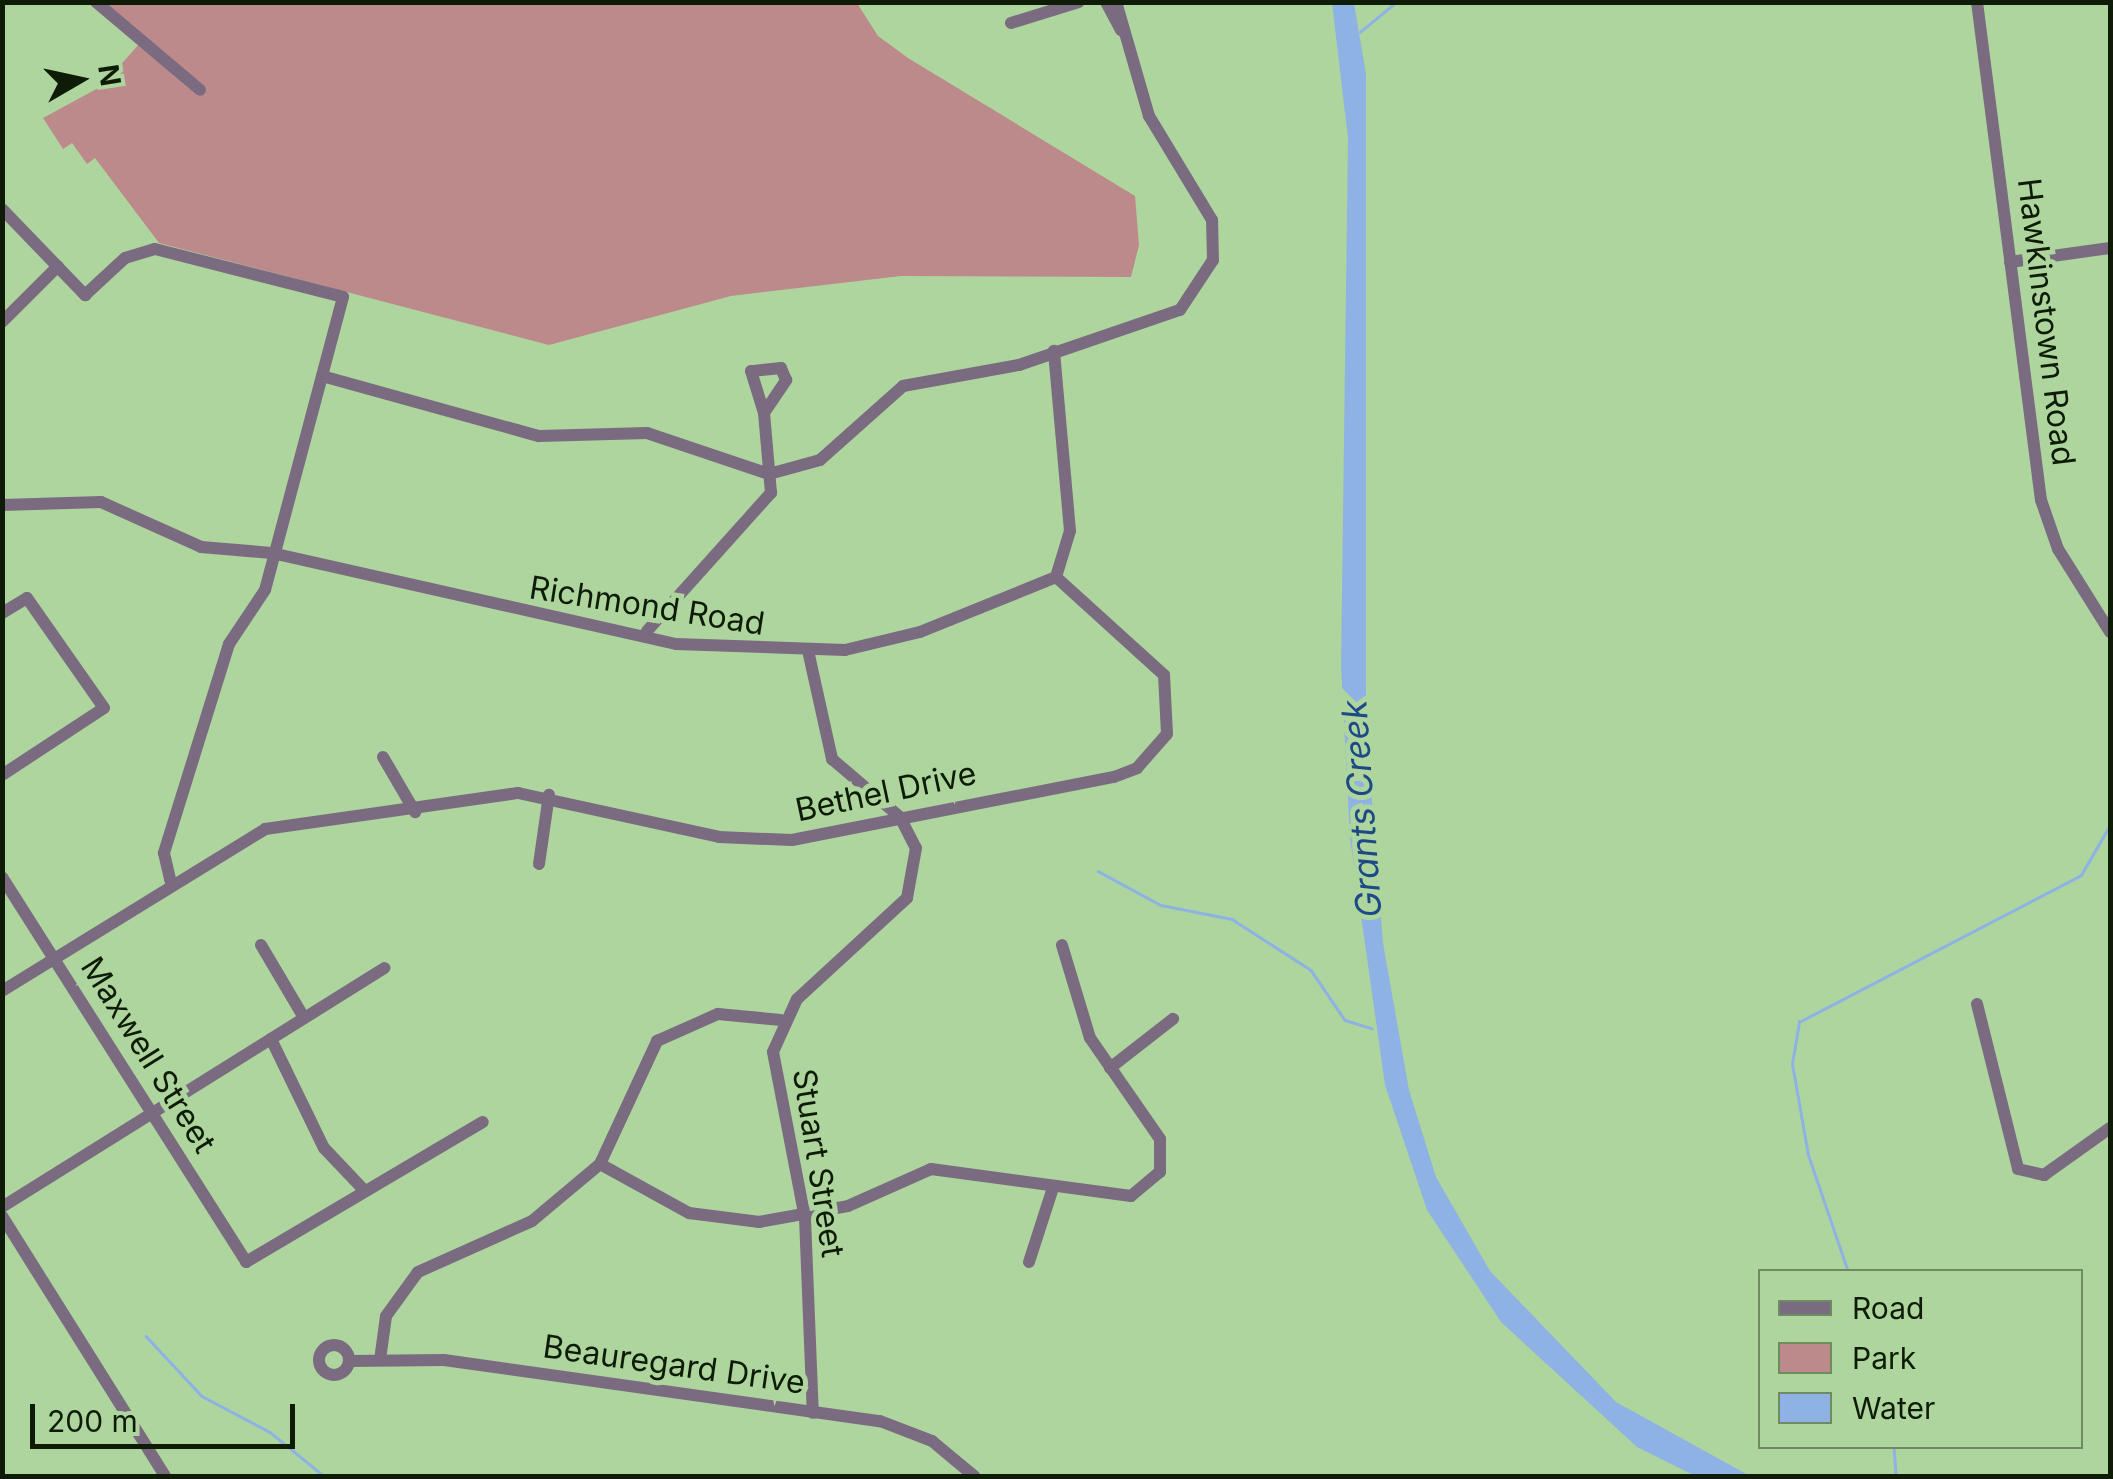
<!DOCTYPE html>
<html>
<head>
<meta charset="utf-8">
<style>
	body { margin:0 }
	#map { position:relative; width:2113px; height:1479px; overflow:hidden; background:#aed59e; font-family:Inter,sans-serif }
	div>[style] { position:absolute }
	.green>* { inset:0; background:#bd8a8c }
	.water>* { inset:0; background:#8fb2e4 }
	.stream>* { height:2.5px; margin:-1.25px; padding:0 1.25px; transform-origin:1.25px; border-radius:1.25px; background:#8fb2e4 }
	.minor>* { height:12px; margin:-6px; padding:0 6px; transform-origin:6px; border-radius:6px; background:#7b6b81 }
	.minor>.ring { margin:-6px; padding:0; box-sizing:content-box; background:none; border:12px solid #7b6b81; border-radius:50% }
	span { translate:-50% -50%; white-space:nowrap; text-align:center; line-height:1.15; -webkit-text-stroke:10px #aed59e; paint-order:stroke }
	.street-label { font-size:32px; color:#0e1c07 }
	.water-label { font-size:35px; color:#1d4a86; font-style:italic }
	.frame { position:absolute; inset:0; border:5px solid #0e1c07; pointer-events:none }
	.legend { position:absolute; left:1758px; top:1269px; width:325px; height:180px; box-sizing:border-box; background:#aed59e; border:2px solid #6e8b62; margin:0; padding:12px 18px; list-style:none; font-size:30px; color:#0e1c07 }
	.legend li { display:flex; align-items:center; gap:20px; height:50px }
	.legend b { width:50px; border:2px solid #6e8b62 }
	.north { position:absolute; left:30px; top:30px; width:100px; height:100px; -webkit-text-stroke:8px #aed59e; paint-order:stroke; rotate:81deg; font-size:28px; font-weight:700; line-height:40px; text-align:center; color:#0e1c07 }
	.north::after { content:''; display:block; margin:auto; width:35px; height:45px; background:#0e1c07; clip-path:polygon(50% 0,100% 100%,50% 72%,0 100%) }
	.scale { position:absolute; left:30px; top:1404px; width:265px; height:45px; box-sizing:border-box; border:5px solid #0e1c07; border-top:0; padding-left:12px; font-size:30px; line-height:35px; white-space:nowrap; color:#0e1c07; -webkit-text-stroke:8px #aed59e; paint-order:stroke }
</style>
</head>
<body>
<div id="map">
	<div class="green">
		<i style="clip-path:polygon(106px 3px,857px 3px,878px 36px,908px 58px,1135px 196px,1139px 245px,1131px 277px,901px 276px,731px 296px,549px 345px,159px 243px,95px 158px,87px 164px,72px 143px,63px 149px,43px 118px,102px 86px,139px 44px,197px 95px)"></i>
	</div>
	<div class="water">
		<i style="clip-path:polygon(1332px 3px,1354px 3px,1366px 74px,1366px 725px,1383px 943px,1409px 1090px,1436px 1177px,1490px 1271px,1616px 1402px,1750px 1476px,1695px 1476px,1637px 1447px,1501px 1322px,1427px 1210px,1385px 1085px,1350px 838px,1341px 666px,1348px 138px)"></i>
	</div>
	<div class="stream">
		<i style="left:1360px;top:32px;width:47px;rotate:-39.8deg"></i>
		<i style="left:1098px;top:871px;width:72px;rotate:28.4deg"></i>
		<i style="left:1161px;top:905px;width:72px;rotate:11.2deg"></i>
		<i style="left:1232px;top:919px;width:94px;rotate:32.8deg"></i>
		<i style="left:1311px;top:970px;width:60px;rotate:55.8deg"></i>
		<i style="left:1345px;top:1020px;width:28px;rotate:17deg"></i>
		<i style="left:1848px;top:1272px;width:124px;rotate:-108.9deg"></i>
		<i style="left:1808px;top:1155px;width:92px;rotate:-100deg"></i>
		<i style="left:1792px;top:1064px;width:43px;rotate:-80.5deg"></i>
		<i style="left:1799px;top:1022px;width:318px;rotate:-27.5deg"></i>
		<i style="left:2081px;top:875px;width:58px;rotate:-59.9deg"></i>
		<i style="left:2110px;top:825px;width:56px;rotate:-90deg"></i>
		<i style="left:146px;top:1336px;width:82px;rotate:47deg"></i>
		<i style="left:202px;top:1396px;width:77px;rotate:27.9deg"></i>
		<i style="left:270px;top:1432px;width:70px;rotate:39.2deg"></i>
		<i style="left:1894px;top:1446px;width:30px;rotate:86deg"></i>
	</div>
	<div class="minor">
		<i style="left:96px;top:2px;width:136px;rotate:40.2deg"></i>
		<i style="left:1106px;top:2px;width:32px;rotate:62deg"></i>
		<i style="left:1977px;top:2px;width:502px;rotate:82.68deg"></i>
		<i style="left:2041px;top:500px;width:52px;rotate:70.9deg"></i>
		<i style="left:2058px;top:549px;width:98px;rotate:57.9deg"></i>
		<i style="left:1011px;top:23px;width:71px;rotate:-17.2deg"></i>
		<i style="left:2px;top:209px;width:120px;rotate:46deg"></i>
		<i style="left:85px;top:295px;width:54px;rotate:-42.8deg"></i>
		<i style="left:125px;top:258px;width:31px;rotate:-17deg"></i>
		<i style="left:155px;top:249px;width:194px;rotate:14.3deg"></i>
		<i style="left:343px;top:297px;width:303px;rotate:104.9deg"></i>
		<i style="left:265px;top:590px;width:65px;rotate:123.7deg"></i>
		<i style="left:229px;top:644px;width:219px;rotate:107.3deg"></i>
		<i style="left:164px;top:853px;width:28px;rotate:77deg"></i>
		<i style="left:2010px;top:262px;width:101px;rotate:-8deg"></i>
		<i style="left:2px;top:322px;width:79px;rotate:-45deg"></i>
		<i style="left:322px;top:376px;width:225px;rotate:15.5deg"></i>
		<i style="left:539px;top:436px;width:108px;rotate:-1.6deg"></i>
		<i style="left:647px;top:433px;width:129px;rotate:18.6deg"></i>
		<i style="left:769px;top:474px;width:53px;rotate:-15.4deg"></i>
		<i style="left:820px;top:460px;width:111px;rotate:-41.7deg"></i>
		<i style="left:903px;top:386px;width:118px;rotate:-10.3deg"></i>
		<i style="left:1019px;top:365px;width:170px;rotate:-18.9deg"></i>
		<i style="left:1180px;top:310px;width:60px;rotate:-56.6deg"></i>
		<i style="left:1213px;top:260px;width:40px;rotate:-91.4deg"></i>
		<i style="left:1212px;top:220px;width:122px;rotate:-121.2deg"></i>
		<i style="left:1149px;top:116px;width:119px;rotate:-106.1deg"></i>
		<i style="left:2px;top:505px;width:99px;rotate:-1.7deg"></i>
		<i style="left:101px;top:502px;width:110px;rotate:24.2deg"></i>
		<i style="left:201px;top:547px;width:71px;rotate:4.8deg"></i>
		<i style="left:272px;top:553px;width:414px;rotate:12.7deg"></i>
		<i style="left:676px;top:644px;width:169px;rotate:2deg"></i>
		<i style="left:845px;top:650px;width:77px;rotate:-13.5deg"></i>
		<i style="left:920px;top:632px;width:147px;rotate:-22deg"></i>
		<i style="left:1056px;top:577px;width:48px;rotate:-73.1deg"></i>
		<i style="left:1070px;top:531px;width:181px;rotate:-95.1deg"></i>
		<i style="left:2px;top:613px;width:29px;rotate:-31deg"></i>
		<i style="left:27px;top:598px;width:134px;rotate:55deg"></i>
		<i style="left:104px;top:708px;width:122px;rotate:146.7deg"></i>
		<i style="left:647px;top:631px;width:186px;rotate:-48.1deg"></i>
		<i style="left:771px;top:493px;width:80px;rotate:-95deg"></i>
		<i style="left:764px;top:413px;width:40px;rotate:-56deg"></i>
		<i style="left:786px;top:380px;width:13px;rotate:-113deg"></i>
		<i style="left:781px;top:368px;width:30px;rotate:174deg"></i>
		<i style="left:751px;top:371px;width:44px;rotate:72.8deg"></i>
		<i style="left:809px;top:655px;width:107px;rotate:77.5deg"></i>
		<i style="left:832px;top:759px;width:89px;rotate:40.5deg"></i>
		<i style="left:900px;top:817px;width:35px;rotate:63deg"></i>
		<i style="left:916px;top:848px;width:51px;rotate:100.2deg"></i>
		<i style="left:907px;top:898px;width:149px;rotate:137.4deg"></i>
		<i style="left:797px;top:999px;width:58px;rotate:114.4deg"></i>
		<i style="left:773px;top:1052px;width:169px;rotate:79.1deg"></i>
		<i style="left:805px;top:1218px;width:195px;rotate:87.7deg"></i>
		<i style="left:383px;top:757px;width:64px;rotate:59.8deg"></i>
		<i style="left:539px;top:864px;width:70px;rotate:-81.8deg"></i>
		<i style="left:2px;top:877px;width:456px;rotate:57.6deg"></i>
		<i style="left:246px;top:1262px;width:275px;rotate:-30.6deg"></i>
		<i style="left:261px;top:945px;width:82px;rotate:59.4deg"></i>
		<i style="left:2px;top:991px;width:309px;rotate:-31.6deg"></i>
		<i style="left:265px;top:829px;width:256px;rotate:-8.1deg"></i>
		<i style="left:518px;top:793px;width:206px;rotate:12.3deg"></i>
		<i style="left:719px;top:837px;width:73px;rotate:2.4deg"></i>
		<i style="left:792px;top:840px;width:328px;rotate:-11.1deg"></i>
		<i style="left:1114px;top:777px;width:25px;rotate:-21deg"></i>
		<i style="left:1137px;top:768px;width:45px;rotate:-48.6deg"></i>
		<i style="left:1167px;top:734px;width:59px;rotate:-92.9deg"></i>
		<i style="left:1164px;top:675px;width:146px;rotate:-137.8deg"></i>
		<i style="left:1977px;top:1004px;width:170px;rotate:76deg"></i>
		<i style="left:2018px;top:1169px;width:27px;rotate:13deg"></i>
		<i style="left:2044px;top:1175px;width:81px;rotate:-35.5deg"></i>
		<i style="left:271px;top:1039px;width:121px;rotate:64.1deg"></i>
		<i style="left:324px;top:1148px;width:57px;rotate:46.4deg"></i>
		<i style="left:1110px;top:1068px;width:80px;rotate:-37.9deg"></i>
		<i style="left:600px;top:1164px;width:102px;rotate:28.8deg"></i>
		<i style="left:689px;top:1213px;width:71px;rotate:7.3deg"></i>
		<i style="left:759px;top:1222px;width:90px;rotate:-10.2deg"></i>
		<i style="left:848px;top:1206px;width:91px;rotate:-24deg"></i>
		<i style="left:931px;top:1169px;width:202px;rotate:7.7deg"></i>
		<i style="left:1131px;top:1196px;width:38px;rotate:-40deg"></i>
		<i style="left:1160px;top:1172px;width:33px;rotate:-90deg"></i>
		<i style="left:1160px;top:1139px;width:123px;rotate:-124.7deg"></i>
		<i style="left:1090px;top:1038px;width:97px;rotate:-106.8deg"></i>
		<i style="left:2px;top:1207px;width:451px;rotate:-32deg"></i>
		<i style="left:2px;top:1216px;width:307px;rotate:57.9deg"></i>
		<i style="left:1029px;top:1262px;width:75px;rotate:-72.1deg"></i>
		<i class="ring" style="left:319px;top:1345px;width:18px;height:18px"></i>
		<i style="left:380px;top:1360px;width:44px;rotate:-82.2deg"></i>
		<i style="left:386px;top:1316px;width:54px;rotate:-54deg"></i>
		<i style="left:418px;top:1272px;width:125px;rotate:-24.1deg"></i>
		<i style="left:532px;top:1221px;width:89px;rotate:-40deg"></i>
		<i style="left:600px;top:1164px;width:136px;rotate:-65.1deg"></i>
		<i style="left:657px;top:1041px;width:67px;rotate:-23.9deg"></i>
		<i style="left:718px;top:1014px;width:63px;rotate:5.4deg"></i>
		<i style="left:349px;top:1361px;width:95px;rotate:-0.6deg"></i>
		<i style="left:444px;top:1360px;width:440px;rotate:8deg"></i>
		<i style="left:880px;top:1421px;width:56px;rotate:21deg"></i>
		<i style="left:932px;top:1441px;width:55px;rotate:39.8deg"></i>
	</div>
	<div class="street-label">
		<span style="left:2046px;top:322px;rotate:83deg">Hawkinstown Road</span>
		<span style="left:647px;top:606px;rotate:9deg">Richmond Road</span>
		<span style="left:886px;top:792px;rotate:-12deg">Bethel Drive</span>
		<span style="left:148px;top:1055px;rotate:58deg">Maxwell Street</span>
		<span style="left:818px;top:1163px;rotate:81deg">Stuart Street</span>
		<span style="left:674px;top:1365px;rotate:8deg">Beauregard Drive</span>
	</div>
	<div class="water-label">
		<span style="left:1361px;top:809px;rotate:-94deg">Grants Creek</span>
	</div>
	<div class="frame"></div>
	<ul class="legend">
	<li><b style="height:12px;background:#7b6b81"></b>Road</li>
	<li><b style="height:28px;background:#bd8a8c"></b>Park</li>
	<li><b style="height:28px;background:#8fb2e4"></b>Water</li>
	</ul>
	<div class="north">N</div>
	<div class="scale">200 m</div>
</div>
</body>
</html>
